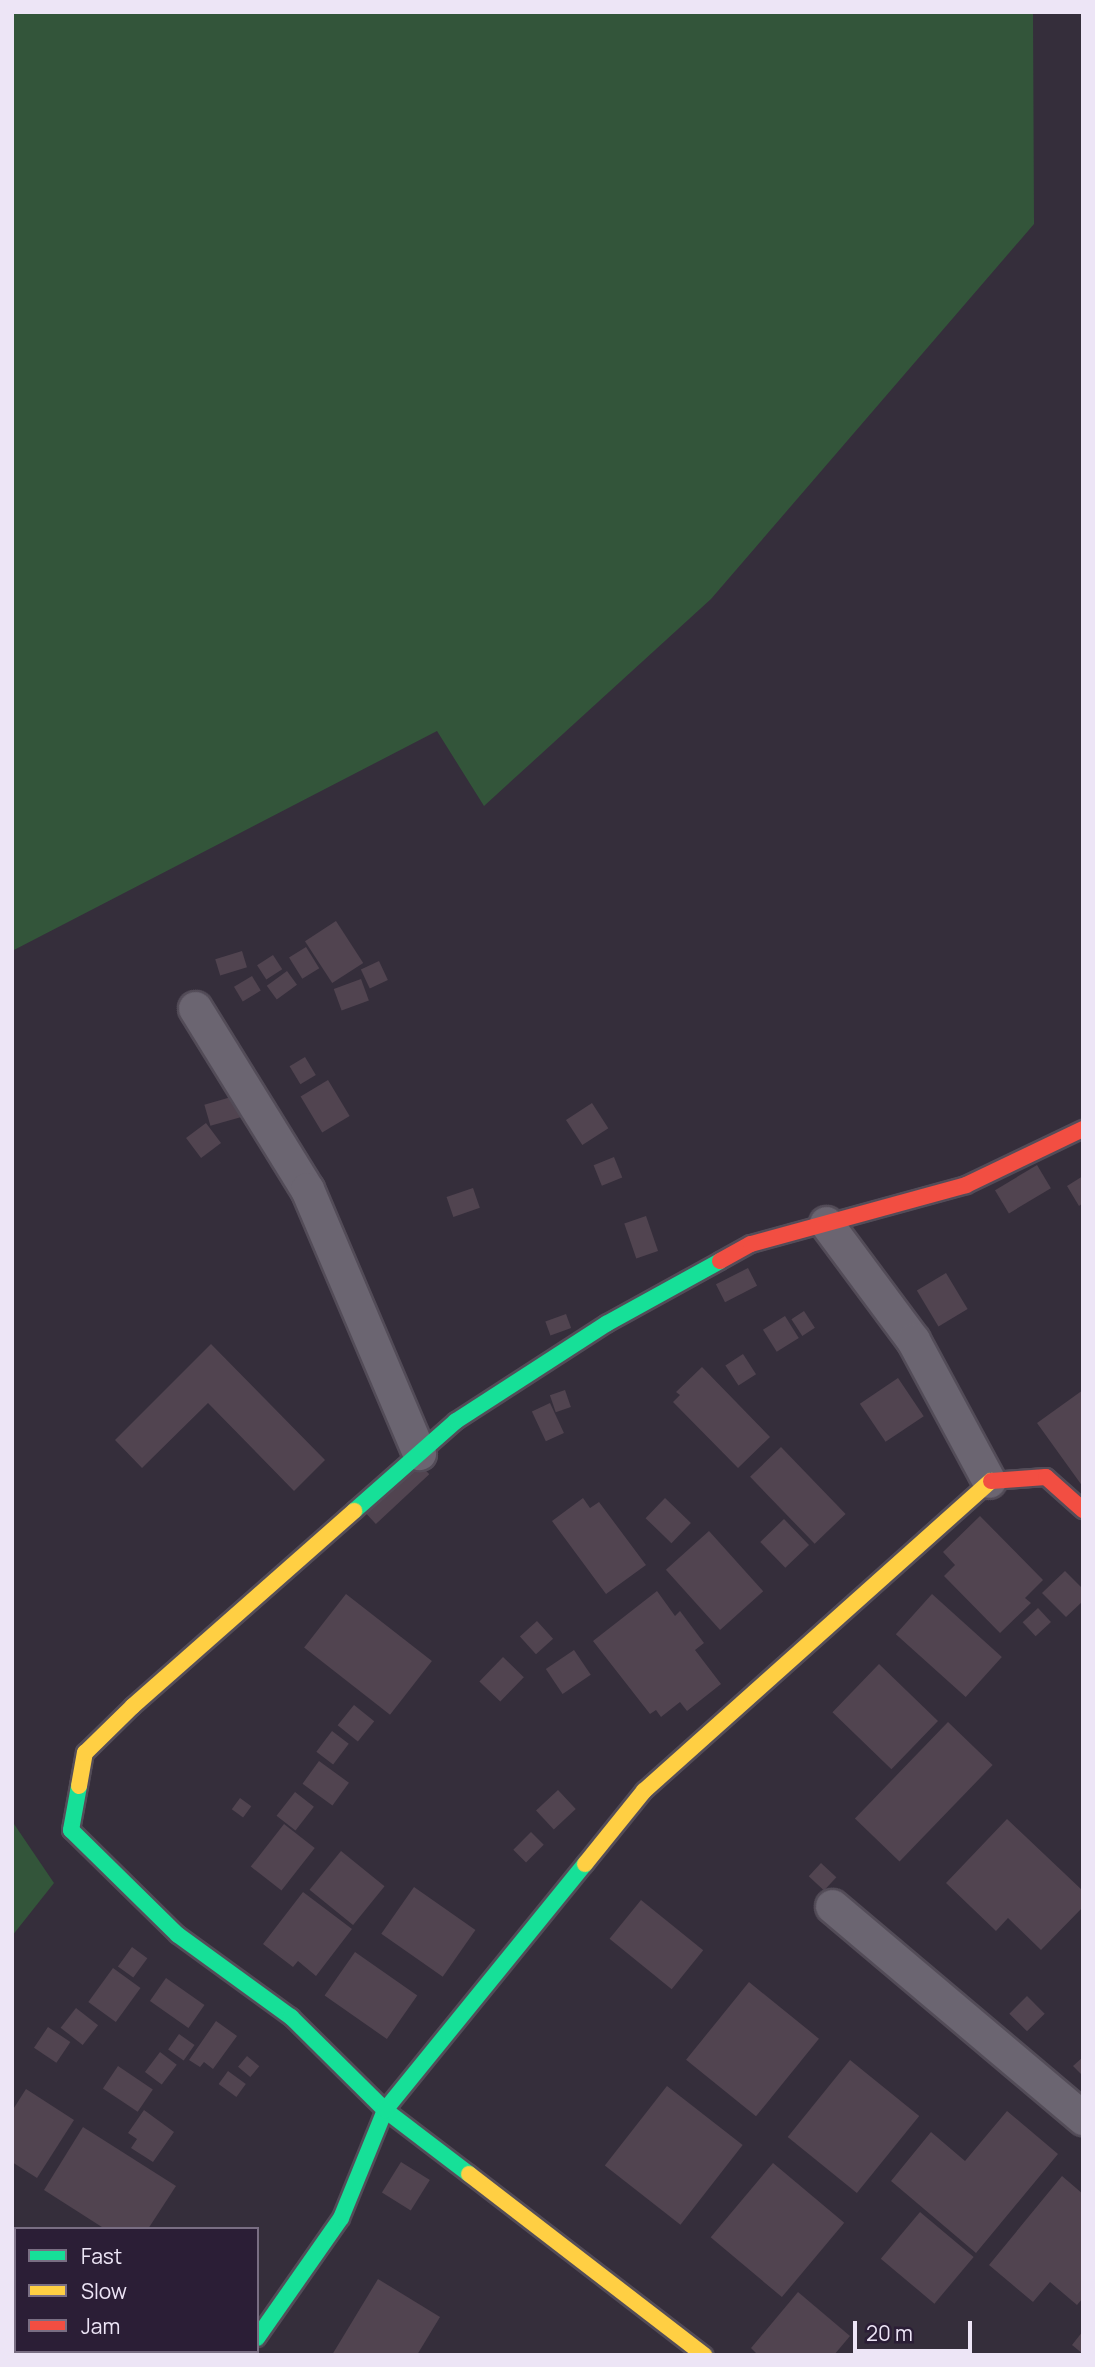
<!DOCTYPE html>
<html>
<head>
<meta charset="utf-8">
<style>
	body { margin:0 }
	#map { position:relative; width:1095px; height:2367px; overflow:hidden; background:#352e3b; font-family:Manrope,sans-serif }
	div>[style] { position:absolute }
	.green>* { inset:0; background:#33553a }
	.building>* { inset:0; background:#514450; transform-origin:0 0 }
	.roads { filter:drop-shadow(2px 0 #534c58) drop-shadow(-2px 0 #534c58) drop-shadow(0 2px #534c58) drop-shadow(0 -2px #534c58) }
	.street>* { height:33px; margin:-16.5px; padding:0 16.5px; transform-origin:16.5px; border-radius:16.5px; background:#6b6571 }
	.fast>* { height:16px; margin:-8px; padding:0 8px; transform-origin:8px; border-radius:8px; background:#16e098 }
	.slow>* { height:16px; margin:-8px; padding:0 8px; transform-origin:8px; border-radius:8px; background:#ffcf43 }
	.jam>* { height:16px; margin:-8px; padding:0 8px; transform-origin:8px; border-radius:8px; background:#f24e42 }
	span { translate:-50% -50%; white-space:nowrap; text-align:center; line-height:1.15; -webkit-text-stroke:5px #2b1e36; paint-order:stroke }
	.frame { position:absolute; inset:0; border:14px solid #ede5f6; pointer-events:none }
	.legend { position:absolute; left:14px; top:2227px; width:245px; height:126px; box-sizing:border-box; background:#2b1e36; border:2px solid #796e83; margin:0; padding:9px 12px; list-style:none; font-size:21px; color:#ede5f6 }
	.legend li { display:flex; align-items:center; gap:14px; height:35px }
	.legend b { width:35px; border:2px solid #796e83 }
	.scale { position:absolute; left:853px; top:2321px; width:119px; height:32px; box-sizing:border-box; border:4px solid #ede5f6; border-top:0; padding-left:9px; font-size:21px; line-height:24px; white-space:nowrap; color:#ede5f6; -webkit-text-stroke:5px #2b1e36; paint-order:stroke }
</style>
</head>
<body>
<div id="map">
	<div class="green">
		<i style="clip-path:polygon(12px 12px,1033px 12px,1034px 224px,711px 599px,484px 806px,437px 731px,12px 951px)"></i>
		<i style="clip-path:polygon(12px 1821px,54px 1883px,12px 1936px)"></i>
	</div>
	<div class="building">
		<i style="left:336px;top:921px;width:50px;height:37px;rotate:57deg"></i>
		<i style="left:306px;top:947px;width:25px;height:20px;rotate:58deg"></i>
		<i style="left:242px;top:951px;width:17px;height:28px;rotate:73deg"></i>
		<i style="left:273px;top:955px;width:17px;height:19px;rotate:57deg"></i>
		<i style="left:379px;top:961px;width:21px;height:20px;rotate:65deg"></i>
		<i style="left:287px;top:971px;width:17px;height:25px;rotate:54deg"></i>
		<i style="left:252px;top:976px;width:17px;height:21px;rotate:59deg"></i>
		<i style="left:361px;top:979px;width:23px;height:29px;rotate:70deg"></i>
		<i style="left:305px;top:1057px;width:21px;height:18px;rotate:59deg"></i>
		<i style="left:328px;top:1080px;width:42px;height:32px;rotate:59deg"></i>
		<i style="left:238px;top:1095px;width:22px;height:35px;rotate:74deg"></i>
		<i style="left:592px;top:1103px;width:30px;height:31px;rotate:57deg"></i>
		<i style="left:206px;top:1123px;width:25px;height:25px;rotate:53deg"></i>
		<i style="left:614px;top:1157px;width:22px;height:22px;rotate:68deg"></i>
		<i style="left:1037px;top:1165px;width:27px;height:49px;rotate:59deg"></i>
		<i style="clip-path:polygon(1083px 1176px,1083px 1203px,1079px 1206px,1067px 1186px)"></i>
		<i style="left:473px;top:1188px;width:21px;height:28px;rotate:71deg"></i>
		<i style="left:646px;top:1216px;width:37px;height:23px;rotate:71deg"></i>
		<i style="left:748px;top:1268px;width:20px;height:36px;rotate:63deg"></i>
		<i style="left:946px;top:1273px;width:42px;height:34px;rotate:59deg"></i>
		<i style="left:804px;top:1311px;width:20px;height:15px;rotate:57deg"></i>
		<i style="left:566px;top:1314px;width:15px;height:22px;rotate:70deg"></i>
		<i style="left:785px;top:1316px;width:26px;height:26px;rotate:58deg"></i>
		<i style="clip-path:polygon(211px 1344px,325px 1460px,294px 1491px,208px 1403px,142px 1468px,115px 1440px)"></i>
		<i style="left:743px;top:1354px;width:24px;height:21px;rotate:57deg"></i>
		<i style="clip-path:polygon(702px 1367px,770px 1437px,738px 1468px,673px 1402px,680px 1395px,676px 1392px)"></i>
		<i style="left:898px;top:1378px;width:46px;height:46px;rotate:56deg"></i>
		<i style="left:565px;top:1390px;width:18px;height:16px;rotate:71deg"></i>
		<i style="clip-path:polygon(1083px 1390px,1083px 1487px,1037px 1423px)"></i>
		<i style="left:550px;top:1403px;width:33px;height:20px;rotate:65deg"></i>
		<i style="left:781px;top:1447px;width:93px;height:43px;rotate:46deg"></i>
		<i style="left:417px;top:1461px;width:18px;height:73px;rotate:47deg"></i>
		<i style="clip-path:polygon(583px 1498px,590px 1508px,599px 1502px,646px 1565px,606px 1594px,552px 1521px)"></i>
		<i style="left:665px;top:1498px;width:36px;height:28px;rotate:44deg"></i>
		<i style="clip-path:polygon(980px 1516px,1043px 1580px,1025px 1598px,1031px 1603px,1000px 1633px,944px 1576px,955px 1565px,943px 1552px)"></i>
		<i style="left:784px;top:1519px;width:36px;height:33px;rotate:46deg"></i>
		<i style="left:709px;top:1531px;width:81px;height:58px;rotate:48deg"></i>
		<i style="clip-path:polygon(1065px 1571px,1083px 1589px,1083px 1601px,1066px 1617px,1042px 1593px)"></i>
		<i style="clip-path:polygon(657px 1591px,675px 1616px,680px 1611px,704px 1643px,695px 1650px,721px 1684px,687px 1711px,680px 1702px,661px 1717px,656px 1710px,650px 1714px,593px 1641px)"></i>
		<i style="left:346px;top:1594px;width:109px;height:68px;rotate:38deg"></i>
		<i style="left:932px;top:1594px;width:94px;height:54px;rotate:42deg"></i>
		<i style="left:1038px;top:1608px;width:19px;height:21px;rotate:47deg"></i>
		<i style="left:537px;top:1621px;width:24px;height:23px;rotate:48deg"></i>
		<i style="left:574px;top:1650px;width:30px;height:34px;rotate:56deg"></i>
		<i style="left:503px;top:1657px;width:29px;height:34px;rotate:44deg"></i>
		<i style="left:879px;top:1664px;width:82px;height:67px;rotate:44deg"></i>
		<i style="left:354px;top:1705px;width:26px;height:26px;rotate:39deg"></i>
		<i style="left:948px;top:1722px;width:62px;height:134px;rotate:44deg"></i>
		<i style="left:332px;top:1731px;width:21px;height:26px;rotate:37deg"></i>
		<i style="left:319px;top:1761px;width:37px;height:28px;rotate:36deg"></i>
		<i style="left:558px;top:1790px;width:26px;height:30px;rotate:47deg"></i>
		<i style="left:295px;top:1792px;width:24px;height:30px;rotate:38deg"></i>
		<i style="left:240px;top:1798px;width:14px;height:14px;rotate:36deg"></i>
		<i style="clip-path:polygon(1007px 1819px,1083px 1891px,1083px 1907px,1041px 1950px,1008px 1918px,996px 1931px,946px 1883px)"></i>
		<i style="left:284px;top:1824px;width:39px;height:54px;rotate:38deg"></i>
		<i style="left:531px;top:1832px;width:18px;height:25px;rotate:45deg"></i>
		<i style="left:341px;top:1851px;width:56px;height:50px;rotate:39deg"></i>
		<i style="left:821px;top:1863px;width:21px;height:18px;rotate:43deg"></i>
		<i style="left:414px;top:1887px;width:75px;height:57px;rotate:35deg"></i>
		<i style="clip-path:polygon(303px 1892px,352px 1929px,316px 1976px,298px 1961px,293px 1967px,263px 1944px)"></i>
		<i style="left:641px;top:1900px;width:80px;height:50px;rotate:39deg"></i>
		<i style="left:132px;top:1947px;width:19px;height:24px;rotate:36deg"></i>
		<i style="left:355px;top:1952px;width:76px;height:53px;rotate:35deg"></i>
		<i style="left:113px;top:1968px;width:34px;height:42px;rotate:36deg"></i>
		<i style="left:166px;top:1978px;width:47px;height:28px;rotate:35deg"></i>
		<i style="left:749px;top:1982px;width:90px;height:100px;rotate:39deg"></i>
		<i style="left:1027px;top:1996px;width:25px;height:25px;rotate:45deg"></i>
		<i style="left:76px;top:2008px;width:28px;height:25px;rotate:38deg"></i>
		<i style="clip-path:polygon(216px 2021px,237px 2036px,213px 2069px,204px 2062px,200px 2067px,189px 2060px)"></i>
		<i style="left:48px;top:2027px;width:27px;height:25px;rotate:34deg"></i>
		<i style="left:179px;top:2034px;width:19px;height:19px;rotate:35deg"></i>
		<i style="left:160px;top:2052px;width:21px;height:25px;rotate:37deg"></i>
		<i style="left:247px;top:2056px;width:16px;height:14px;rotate:40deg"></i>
		<i style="clip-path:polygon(1083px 2057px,1083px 2076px,1073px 2066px)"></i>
		<i style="left:850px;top:2060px;width:89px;height:99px;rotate:39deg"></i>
		<i style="left:118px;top:2066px;width:42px;height:27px;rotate:34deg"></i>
		<i style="left:228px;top:2071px;width:22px;height:16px;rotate:36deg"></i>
		<i style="left:667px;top:2086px;width:96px;height:101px;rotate:38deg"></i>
		<i style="clip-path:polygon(26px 2089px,74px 2120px,37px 2178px,12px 2162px,12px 2111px)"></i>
		<i style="clip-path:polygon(144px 2110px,174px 2132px,153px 2162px,131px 2148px,137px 2139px,128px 2133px)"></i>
		<i style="clip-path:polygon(1007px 2111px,1058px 2154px,976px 2253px,891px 2181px,931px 2132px,965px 2161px)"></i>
		<i style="clip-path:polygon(83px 2127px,176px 2186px,148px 2229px,105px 2229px,44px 2190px)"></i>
		<i style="left:401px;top:2162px;width:34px;height:36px;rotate:32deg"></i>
		<i style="left:773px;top:2163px;width:93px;height:97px;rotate:40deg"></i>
		<i style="clip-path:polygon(1062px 2176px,1083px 2194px,1083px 2298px,1077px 2305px,1050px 2282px,1033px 2302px,989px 2265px)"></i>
		<i style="left:920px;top:2212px;width:70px;height:61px;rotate:40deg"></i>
		<i style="clip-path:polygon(378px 2279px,440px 2317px,417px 2355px,332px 2355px)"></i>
		<i style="clip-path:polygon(12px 2290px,16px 2292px,16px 2351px,24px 2351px,22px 2355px,12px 2355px)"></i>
		<i style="clip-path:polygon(798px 2292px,850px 2336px,834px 2355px,758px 2355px,751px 2348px)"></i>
		<i style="clip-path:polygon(1083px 2331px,1083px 2354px,1072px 2345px)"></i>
	</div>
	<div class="roads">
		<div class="street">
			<i style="left:195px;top:1008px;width:213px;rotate:58.3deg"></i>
			<i style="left:307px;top:1189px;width:287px;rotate:67deg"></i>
			<i style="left:826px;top:1223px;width:146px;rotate:53.4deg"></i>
			<i style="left:913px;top:1340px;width:160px;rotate:61.7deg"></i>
			<i style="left:832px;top:1906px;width:329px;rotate:40.2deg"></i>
		</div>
		<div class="fast">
			<i style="left:354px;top:1511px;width:136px;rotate:-41.4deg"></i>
			<i style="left:456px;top:1421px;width:179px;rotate:-32.9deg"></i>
			<i style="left:606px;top:1324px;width:130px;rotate:-28.9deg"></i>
			<i style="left:79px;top:1786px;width:45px;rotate:100.3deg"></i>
			<i style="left:71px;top:1830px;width:150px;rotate:44.5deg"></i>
			<i style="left:178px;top:1935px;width:140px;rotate:36deg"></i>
			<i style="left:291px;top:2017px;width:132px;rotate:44.7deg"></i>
			<i style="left:385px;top:2110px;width:106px;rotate:37.3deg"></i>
			<i style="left:257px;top:2338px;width:146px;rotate:-55deg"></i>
			<i style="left:341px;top:2218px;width:117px;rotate:-67.8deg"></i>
			<i style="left:385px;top:2110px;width:317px;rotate:-50.9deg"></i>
		</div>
		<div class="slow">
			<i style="left:79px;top:1786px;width:34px;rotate:-80deg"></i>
			<i style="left:85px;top:1753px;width:67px;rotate:-44.4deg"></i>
			<i style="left:133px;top:1706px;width:295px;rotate:-41.4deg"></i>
			<i style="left:585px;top:1864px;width:94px;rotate:-51.1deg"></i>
			<i style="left:644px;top:1791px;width:465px;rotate:-41.8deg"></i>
			<i style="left:469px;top:2174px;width:297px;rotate:37.6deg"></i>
		</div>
		<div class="jam">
			<i style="left:720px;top:1261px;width:35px;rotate:-29deg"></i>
			<i style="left:751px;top:1244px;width:223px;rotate:-15.3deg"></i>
			<i style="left:966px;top:1185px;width:130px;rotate:-25.6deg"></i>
			<i style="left:991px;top:1481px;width:55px;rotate:-4.2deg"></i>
			<i style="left:1046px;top:1477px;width:50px;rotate:41.7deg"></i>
		</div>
	</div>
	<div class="frame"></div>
	<ul class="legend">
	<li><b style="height:9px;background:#16e098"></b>Fast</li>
	<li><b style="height:9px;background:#ffcf43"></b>Slow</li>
	<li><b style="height:9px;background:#f24e42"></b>Jam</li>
	</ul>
	<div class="scale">20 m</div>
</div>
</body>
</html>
